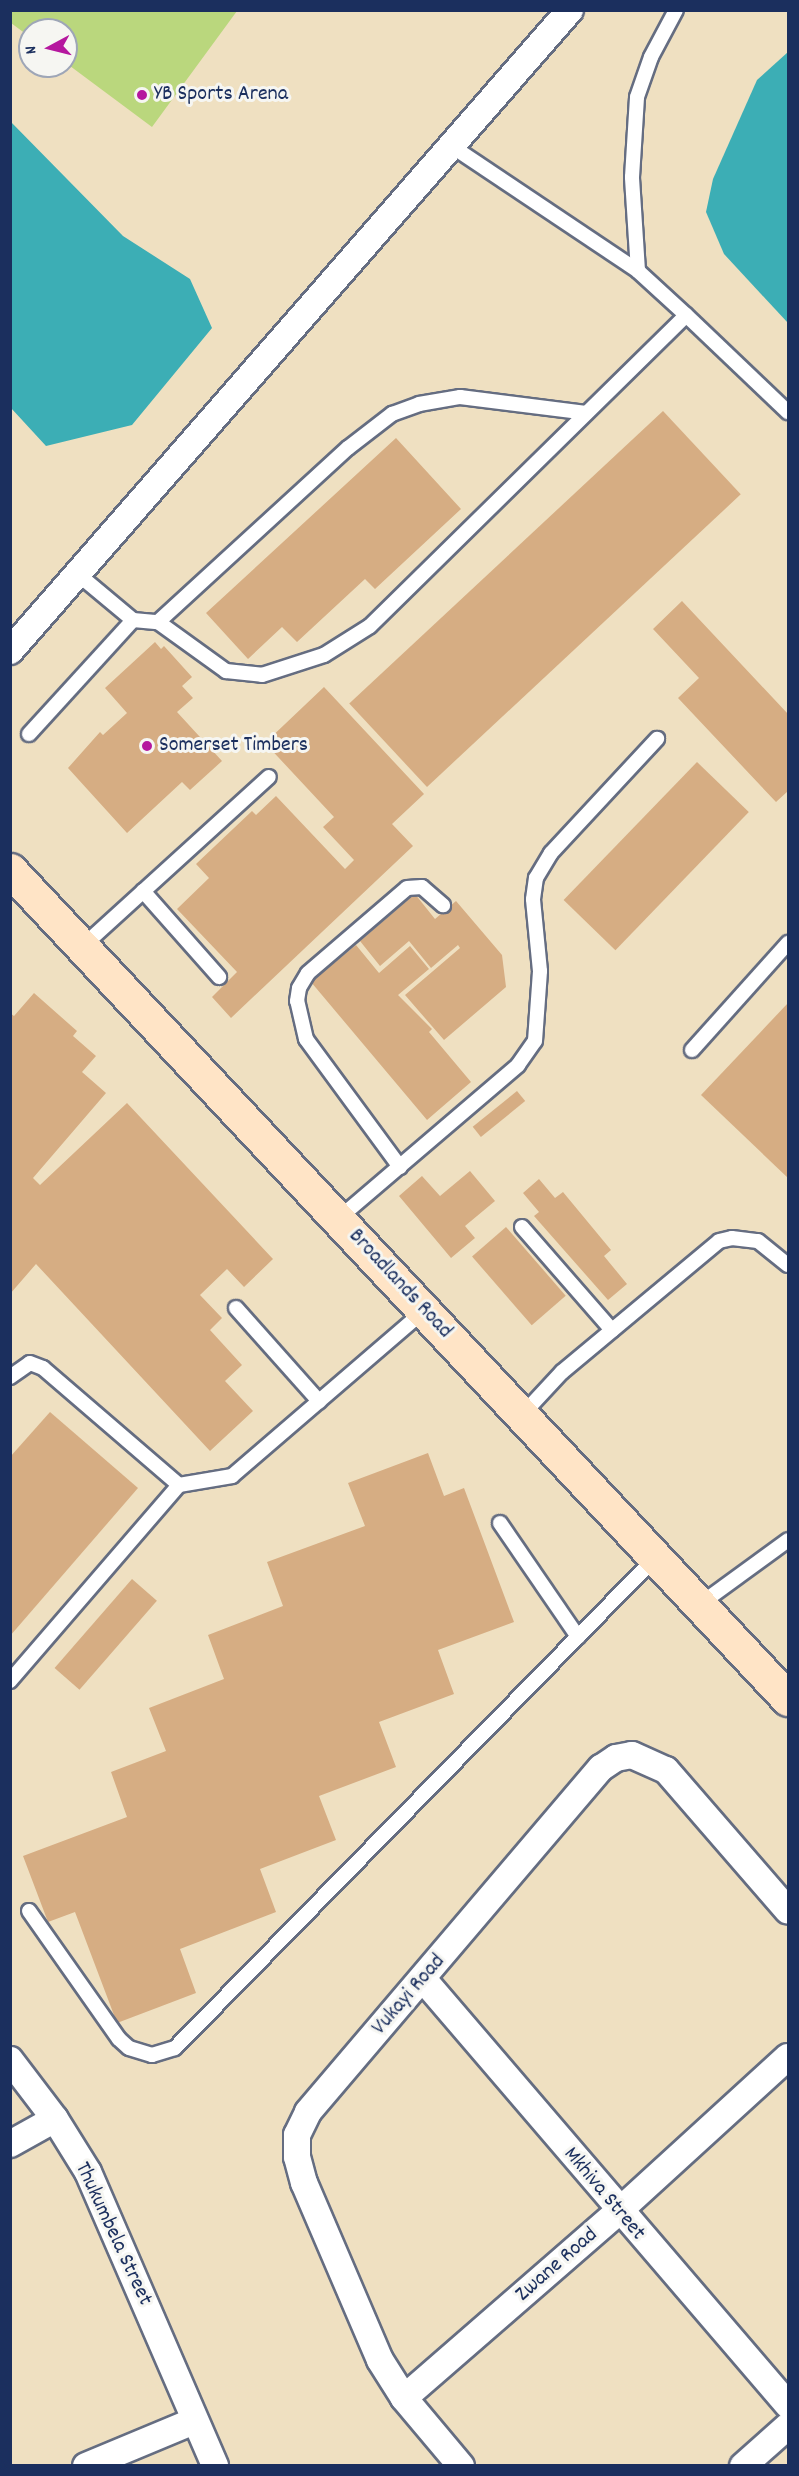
<!DOCTYPE html>
<html>
<head>
<meta charset="utf-8">
<style>
	body { margin:0 }
	#map { position:relative; width:799px; height:2476px; overflow:hidden; background:#efe0c1; font-family:Dekko,sans-serif }
	div>[style] { position:absolute }
	.green>* { inset:0; background:#bad77d }
	.water>* { inset:0; background:#3caeb5 }
	.building>* { inset:0; background:#d6ad83; transform-origin:0 0 }
	.roads { filter:drop-shadow(2px 0 #656d81) drop-shadow(-2px 0 #656d81) drop-shadow(0 2px #656d81) drop-shadow(0 -2px #656d81) }
	.service>* { height:14px; margin:-7px; padding:0 7px; transform-origin:7px; border-radius:7px; background:#fff }
	.minor>* { height:26px; margin:-13px; padding:0 13px; transform-origin:13px; border-radius:13px; background:#fff }
	.secondary>* { height:33px; margin:-16.5px; padding:0 16.5px; transform-origin:16.5px; border-radius:16.5px; background:#ffe4c6 }
	.dots>* { width:16px; height:16px; translate:-50% -50%; box-sizing:border-box; border:3px solid #f6f6f2; border-radius:50% }
	span { translate:-50% -50%; white-space:nowrap; text-align:center; line-height:1.15; -webkit-text-stroke:6px #f6f6f2; paint-order:stroke }
	.poi-label { font-size:22px; color:#1b2f5e }
	.left { translate:0 -50%; text-align:left }
	.street-label { font-size:22px; color:#1b2f5e }
	.frame { position:absolute; inset:0; border:12px solid #1b2f5e; pointer-events:none }
	.north { position:absolute; left:18px; top:18px; width:60px; height:60px; box-sizing:border-box; background:#f6f6f2; border:2px solid #9ea6b7; border-radius:50%; rotate:263deg; font-size:16px; font-weight:700; line-height:24px; text-align:center; color:#1b2f5e }
	.north::after { content:''; display:block; margin:auto; width:21px; height:27px; background:#b5179e; clip-path:polygon(50% 0,100% 100%,50% 72%,0 100%) }
</style>
</head>
<body>
<div id="map">
	<div class="green">
		<i style="clip-path:polygon(11px 10px,237px 10px,237px 11px,152px 127px,66px 63px,66px 30px,30px 30px,30px 37px,11px 23px)"></i>
	</div>
	<div class="water">
		<i style="clip-path:polygon(788px 52px,788px 323px,724px 254px,706px 212px,713px 179px,757px 80px)"></i>
		<i style="clip-path:polygon(10px 121px,123px 236px,190px 279px,212px 328px,132px 425px,46px 446px,11px 408px)"></i>
	</div>
	<div class="building">
		<i style="left:663px;top:411px;width:114px;height:429px;rotate:47deg"></i>
		<i style="clip-path:polygon(396px 438px,461px 509px,375px 589px,365px 579px,297px 642px,282px 627px,248px 659px,206px 613px)"></i>
		<i style="clip-path:polygon(682px 601px,788px 714px,788px 791px,776px 802px,678px 698px,699px 678px,653px 629px)"></i>
		<i style="clip-path:polygon(155px 642px,161px 649px,164px 646px,192px 677px,182px 686px,193px 698px,177px 712px,222px 761px,190px 790px,182px 782px,127px 833px,68px 768px,100px 732px,103px 735px,127px 713px,105px 688px)"></i>
		<i style="clip-path:polygon(324px 687px,424px 794px,392px 824px,413px 846px,231px 1018px,212px 997px,237px 972px,177px 909px,209px 878px,196px 864px,252px 811px,256px 815px,276px 796px,345px 869px,354px 860px,323px 827px,334px 817px,265px 743px)"></i>
		<i style="left:697px;top:762px;width:72px;height:192px;rotate:44deg"></i>
		<i style="clip-path:polygon(415px 894px,435px 919px,456px 901px,502px 955px,506px 987px,444px 1040px,405px 995px,460px 948px,458px 945px,431px 968px,409px 941px,380px 966px,360px 941px)"></i>
		<i style="clip-path:polygon(356px 945px,379px 973px,410px 946px,429px 969px,398px 995px,432px 1029px,429px 1032px,471px 1082px,427px 1120px,311px 982px)"></i>
		<i style="clip-path:polygon(34px 993px,77px 1031px,73px 1036px,96px 1056px,82px 1072px,106px 1093px,33px 1178px,40px 1185px,127px 1103px,273px 1259px,244px 1287px,227px 1269px,200px 1295px,222px 1318px,210px 1330px,242px 1365px,225px 1381px,253px 1411px,210px 1451px,36px 1264px,10px 1294px,10px 1013px,14px 1016px)"></i>
		<i style="clip-path:polygon(788px 1003px,788px 1178px,701px 1095px)"></i>
		<i style="left:517px;top:1091px;width:13px;height:57px;rotate:51deg"></i>
		<i style="clip-path:polygon(470px 1171px,495px 1201px,465px 1226px,475px 1238px,451px 1258px,399px 1196px,422px 1176px,440px 1196px)"></i>
		<i style="clip-path:polygon(539px 1179px,555px 1198px,563px 1192px,611px 1250px,604px 1256px,627px 1284px,608px 1300px,534px 1216px,539px 1212px,523px 1193px)"></i>
		<i style="left:506px;top:1227px;width:91px;height:45px;rotate:49deg"></i>
		<i style="clip-path:polygon(50px 1412px,138px 1488px,10px 1636px,10px 1457px)"></i>
		<i style="clip-path:polygon(428px 1453px,444px 1496px,464px 1488px,514px 1622px,438px 1650px,454px 1694px,379px 1722px,396px 1767px,319px 1796px,336px 1840px,260px 1869px,276px 1912px,180px 1949px,196px 1993px,117px 2023px,75px 1912px,48px 1922px,23px 1856px,127px 1817px,111px 1772px,166px 1751px,149px 1708px,224px 1679px,208px 1635px,283px 1606px,267px 1562px,365px 1526px,348px 1483px)"></i>
		<i style="left:132px;top:1579px;width:33px;height:118px;rotate:41deg"></i>
	</div>
	<div class="roads">
		<div class="service">
			<i style="left:453px;top:147px;width:223px;rotate:33.8deg"></i>
			<i style="left:638px;top:271px;width:65px;rotate:42.5deg"></i>
			<i style="left:638px;top:271px;width:94px;rotate:-93.7deg"></i>
			<i style="left:632px;top:177px;width:80px;rotate:-86.4deg"></i>
			<i style="left:637px;top:97px;width:42px;rotate:-70.7deg"></i>
			<i style="left:651px;top:57px;width:53px;rotate:-62deg"></i>
			<i style="left:79px;top:575px;width:70px;rotate:39.8deg"></i>
			<i style="left:133px;top:620px;width:25px;rotate:5deg"></i>
			<i style="left:158px;top:622px;width:84px;rotate:35.8deg"></i>
			<i style="left:226px;top:671px;width:36px;rotate:6deg"></i>
			<i style="left:262px;top:675px;width:65px;rotate:-17.9deg"></i>
			<i style="left:324px;top:655px;width:54px;rotate:-32.2deg"></i>
			<i style="left:370px;top:626px;width:443px;rotate:-44.5deg"></i>
			<i style="left:686px;top:315px;width:141px;rotate:43.6deg"></i>
			<i style="left:158px;top:622px;width:258px;rotate:-42.5deg"></i>
			<i style="left:348px;top:448px;width:56px;rotate:-37.7deg"></i>
			<i style="left:392px;top:414px;width:29px;rotate:-20deg"></i>
			<i style="left:419px;top:404px;width:42px;rotate:-9.7deg"></i>
			<i style="left:460px;top:397px;width:127px;rotate:7.2deg"></i>
			<i style="left:29px;top:734px;width:154px;rotate:-47.6deg"></i>
			<i style="left:143px;top:891px;width:115px;rotate:48.5deg"></i>
			<i style="left:83px;top:946px;width:251px;rotate:-42.3deg"></i>
			<i style="left:692px;top:1050px;width:144px;rotate:-48.1deg"></i>
			<i style="left:400px;top:1167px;width:159px;rotate:-126.3deg"></i>
			<i style="left:306px;top:1039px;width:39px;rotate:-103deg"></i>
			<i style="left:297px;top:1001px;width:13px;rotate:-81deg"></i>
			<i style="left:299px;top:988px;width:17px;rotate:-59deg"></i>
			<i style="left:308px;top:973px;width:130px;rotate:-40.6deg"></i>
			<i style="left:407px;top:888px;width:15px;rotate:-4deg"></i>
			<i style="left:422px;top:887px;width:28px;rotate:41deg"></i>
			<i style="left:338px;top:1219px;width:237px;rotate:-40.5deg"></i>
			<i style="left:518px;top:1065px;width:29px;rotate:-55deg"></i>
			<i style="left:535px;top:1041px;width:70px;rotate:-85.9deg"></i>
			<i style="left:540px;top:971px;width:72px;rotate:-95.6deg"></i>
			<i style="left:533px;top:899px;width:21px;rotate:-82deg"></i>
			<i style="left:536px;top:878px;width:29px;rotate:-59deg"></i>
			<i style="left:551px;top:853px;width:156px;rotate:-47.1deg"></i>
			<i style="left:522px;top:1227px;width:137px;rotate:48.9deg"></i>
			<i style="left:236px;top:1308px;width:125px;rotate:48.3deg"></i>
			<i style="left:10px;top:1377px;width:24px;rotate:-35deg"></i>
			<i style="left:30px;top:1363px;width:14px;rotate:21deg"></i>
			<i style="left:43px;top:1368px;width:179px;rotate:40.7deg"></i>
			<i style="left:179px;top:1485px;width:259px;rotate:130.8deg"></i>
			<i style="left:522px;top:1415px;width:59px;rotate:-47.1deg"></i>
			<i style="left:562px;top:1372px;width:204px;rotate:-39.8deg"></i>
			<i style="left:719px;top:1241px;width:13px;rotate:-13deg"></i>
			<i style="left:732px;top:1238px;width:26px;rotate:7deg"></i>
			<i style="left:758px;top:1241px;width:38px;rotate:39deg"></i>
			<i style="left:179px;top:1485px;width:54px;rotate:-9.6deg"></i>
			<i style="left:232px;top:1476px;width:253px;rotate:-40.7deg"></i>
			<i style="left:500px;top:1523px;width:138px;rotate:55.6deg"></i>
			<i style="left:699px;top:1605px;width:110px;rotate:-36.1deg"></i>
			<i style="left:29px;top:1911px;width:156px;rotate:54.9deg"></i>
			<i style="left:119px;top:2039px;width:13px;rotate:42deg"></i>
			<i style="left:129px;top:2048px;width:24px;rotate:17deg"></i>
			<i style="left:152px;top:2055px;width:24px;rotate:-17deg"></i>
			<i style="left:175px;top:2048px;width:686px;rotate:-45.59deg"></i>
		</div>
		<div class="minor">
			<i style="left:10px;top:651px;width:851px;rotate:-48.86deg"></i>
			<i style="left:423px;top:1979px;width:561px;rotate:49.41deg"></i>
			<i style="left:10px;top:2060px;width:74px;rotate:52.7deg"></i>
			<i style="left:55px;top:2119px;width:62px;rotate:58.1deg"></i>
			<i style="left:88px;top:2172px;width:320px;rotate:66.6deg"></i>
			<i style="left:10px;top:2144px;width:51px;rotate:-29.1deg"></i>
			<i style="left:404px;top:2398px;width:284px;rotate:-41deg"></i>
			<i style="left:618px;top:2212px;width:230px;rotate:-42.4deg"></i>
			<i style="left:86px;top:2466px;width:117px;rotate:-22.6deg"></i>
			<i style="left:461px;top:2466px;width:89px;rotate:-130deg"></i>
			<i style="left:404px;top:2398px;width:45px;rotate:-122.3deg"></i>
			<i style="left:380px;top:2360px;width:193px;rotate:-113.2deg"></i>
			<i style="left:304px;top:2183px;width:27px;rotate:-105deg"></i>
			<i style="left:297px;top:2157px;width:22px;rotate:-90deg"></i>
			<i style="left:297px;top:2135px;width:25px;rotate:-64deg"></i>
			<i style="left:308px;top:2112px;width:452px;rotate:-49.6deg"></i>
			<i style="left:601px;top:1768px;width:18px;rotate:-34deg"></i>
			<i style="left:616px;top:1758px;width:16px;rotate:-11deg"></i>
			<i style="left:632px;top:1755px;width:37px;rotate:24deg"></i>
			<i style="left:666px;top:1770px;width:186px;rotate:49.1deg"></i>
			<i style="left:743px;top:2466px;width:60px;rotate:-41.6deg"></i>
		</div>
		<div class="secondary">
			<i style="left:10px;top:870px;width:1137px;rotate:46.82deg"></i>
		</div>
	</div>
	<div class="dots">
		<i style="left:142px;top:95px;background:#b5179e"></i>
		<i style="left:147px;top:746px;background:#b5179e"></i>
	</div>
	<div class="poi-label">
		<span class="left" style="left:154px;top:95px">YB Sports Arena</span>
		<span class="left" style="left:159px;top:746px">Somerset Timbers</span>
	</div>
	<div class="street-label">
		<span style="left:400px;top:1284px;rotate:47deg">Broadlands Road</span>
		<span style="left:409px;top:1995px;rotate:-49deg">Vukayi Road</span>
		<span style="left:604px;top:2194px;rotate:50deg">Mkhiva Street</span>
		<span style="left:113px;top:2234px;rotate:65deg">Thukumbela Street</span>
		<span style="left:557px;top:2265px;rotate:-41deg">Zwane Road</span>
	</div>
	<div class="frame"></div>
	<div class="north">N</div>
</div>
</body>
</html>
